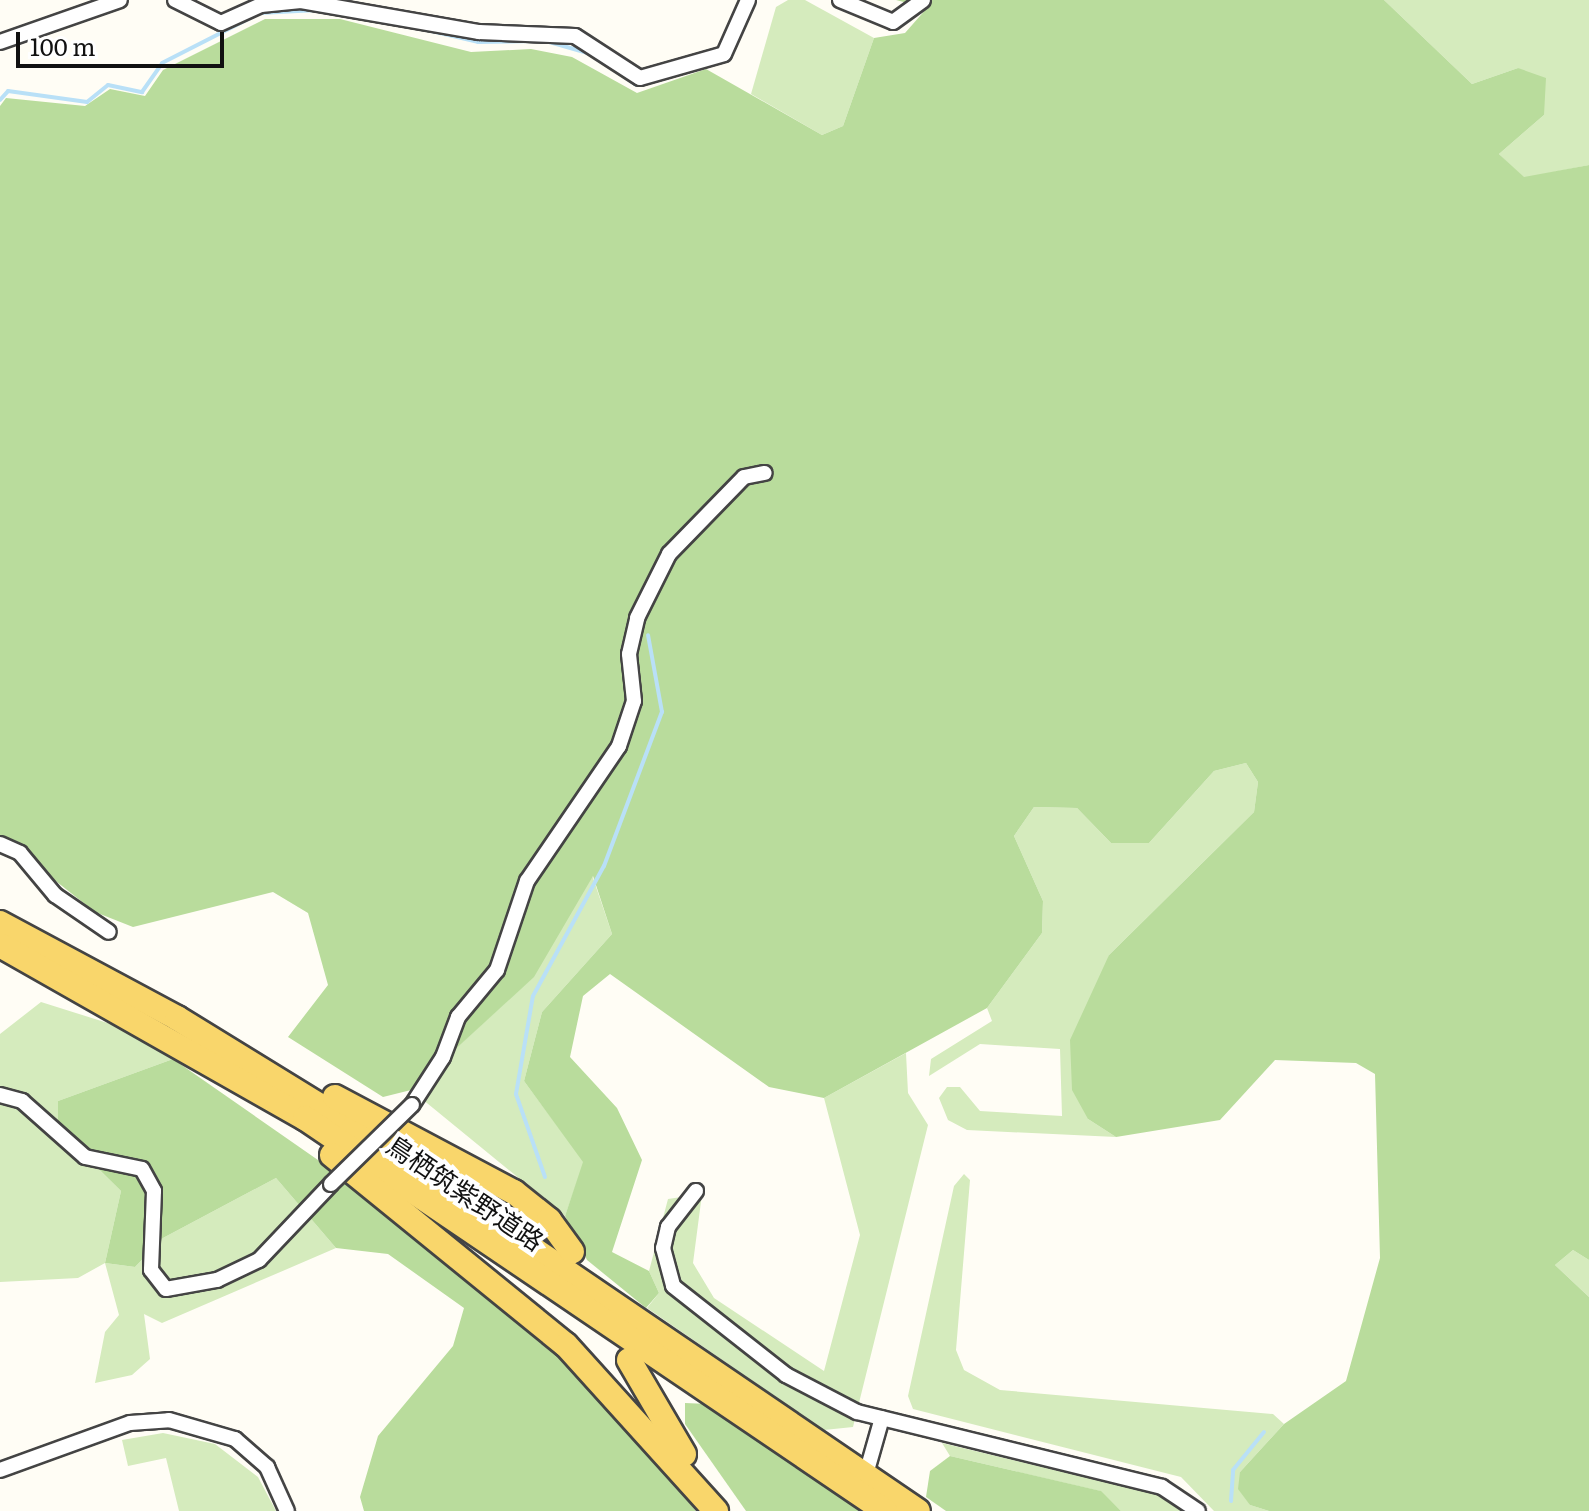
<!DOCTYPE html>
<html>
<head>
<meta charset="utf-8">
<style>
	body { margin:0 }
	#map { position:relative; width:1589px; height:1511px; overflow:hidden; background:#fffdf5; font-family:Literata,"Noto Sans JP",serif }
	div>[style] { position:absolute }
	.green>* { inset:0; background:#d5ebbd }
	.forest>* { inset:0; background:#b9dc9c }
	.stream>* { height:4px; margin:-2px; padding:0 2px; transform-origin:2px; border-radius:2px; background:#b9e0f7 }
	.roads { filter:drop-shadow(2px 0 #444) drop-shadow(-2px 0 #444) drop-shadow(0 2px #444) drop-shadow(0 -2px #444) }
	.minor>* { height:14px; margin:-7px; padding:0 7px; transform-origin:7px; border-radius:7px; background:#fff }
	.primary>* { height:24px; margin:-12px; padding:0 12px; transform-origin:12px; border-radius:12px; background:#f9d66b }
	.bridges { filter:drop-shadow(2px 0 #444) drop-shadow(-2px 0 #444) drop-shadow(0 2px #444) drop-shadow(0 -2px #444) }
	.minor-bridge>* { height:14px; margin:-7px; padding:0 7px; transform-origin:7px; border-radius:7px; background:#fff }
	span { translate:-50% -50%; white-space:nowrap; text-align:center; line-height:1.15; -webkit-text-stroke:8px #fff; paint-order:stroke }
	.street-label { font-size:26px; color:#111 }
	.scale { position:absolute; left:16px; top:32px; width:208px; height:36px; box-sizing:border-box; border:4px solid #111; border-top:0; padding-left:10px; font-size:24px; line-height:28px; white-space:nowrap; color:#111; -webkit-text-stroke:6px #fff; paint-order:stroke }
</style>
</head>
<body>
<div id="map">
	<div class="green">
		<i style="clip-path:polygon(788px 0,805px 0,874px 38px,843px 126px,822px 135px,751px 94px,776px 7px)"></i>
		<i style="clip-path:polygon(1384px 0,1589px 0,1589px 165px,1524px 178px,1499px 154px,1544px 115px,1518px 68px,1472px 84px)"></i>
		<i style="clip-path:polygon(1246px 763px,1258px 782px,1254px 812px,1109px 955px,1088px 1119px,1116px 1137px,967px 1130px,948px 1120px,939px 1098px,947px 1087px,960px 1087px,980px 1111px,1062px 1116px,1060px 1049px,980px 1044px,929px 1076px,931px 1059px,992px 1021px,987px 1008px,1042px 933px,1043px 901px,1014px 836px,1034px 807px,1077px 808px,1111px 843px,1149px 843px,1214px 771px)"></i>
		<i style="clip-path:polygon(592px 875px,612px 934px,542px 1012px,524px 1081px,584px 1162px,565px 1216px,411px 1090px,533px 977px)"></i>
		<i style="clip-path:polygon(41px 1002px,133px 1031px,173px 1059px,58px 1101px,80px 1151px,121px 1191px,105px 1263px,135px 1267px,163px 1238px,276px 1178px,336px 1248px,162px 1323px,144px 1314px,150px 1359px,132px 1375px,95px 1383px,105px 1332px,119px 1315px,105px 1263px,78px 1278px,0 1282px,0 1034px)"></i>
		<i style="clip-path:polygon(906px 1053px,908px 1093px,928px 1125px,853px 1427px,824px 1430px,647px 1308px,659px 1293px,649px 1271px,668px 1199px,702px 1194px,693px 1263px,714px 1298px,824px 1371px,860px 1235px,824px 1098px)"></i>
		<i style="clip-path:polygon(964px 1174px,970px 1180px,956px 1350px,964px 1370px,1000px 1390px,1273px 1414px,1284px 1424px,1240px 1472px,1250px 1505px,1269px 1511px,1214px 1511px,1181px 1477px,913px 1409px,908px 1396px,954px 1186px)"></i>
		<i style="clip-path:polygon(1573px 1250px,1589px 1260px,1589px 1297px,1555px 1265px)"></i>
		<i style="clip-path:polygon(163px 1433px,215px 1444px,258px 1477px,276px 1511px,179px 1511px,166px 1458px,128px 1466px,122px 1440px)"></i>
		<i style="clip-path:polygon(942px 1443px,1167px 1497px,1184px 1511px,1121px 1511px,1100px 1491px,950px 1456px)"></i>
	</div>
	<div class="forest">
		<i style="clip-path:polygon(896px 0,1384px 0,1472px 84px,1518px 68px,1546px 78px,1544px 115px,1499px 154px,1524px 177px,1589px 165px,1589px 1260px,1573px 1250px,1555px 1265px,1589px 1297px,1589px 1511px,1269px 1511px,1250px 1505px,1238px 1489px,1240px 1472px,1284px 1424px,1346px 1381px,1380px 1258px,1375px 1074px,1356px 1063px,1275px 1060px,1220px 1120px,1116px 1137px,1088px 1119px,1072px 1090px,1070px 1040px,1109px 955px,1254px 812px,1258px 782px,1246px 763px,1214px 771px,1149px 843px,1111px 843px,1077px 808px,1034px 807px,1014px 836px,1043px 901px,1042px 933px,987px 1008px,824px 1098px,769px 1087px,610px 974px,583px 996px,570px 1057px,617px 1108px,642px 1160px,612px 1252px,649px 1271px,659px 1293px,646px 1308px,587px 1260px,565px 1216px,583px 1162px,524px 1081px,542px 1012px,612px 934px,593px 876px,534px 977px,411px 1090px,383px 1097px,288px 1037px,328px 985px,308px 913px,273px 892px,133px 927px,95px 912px,0 837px,0 106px,6px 98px,85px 106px,110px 89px,145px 96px,163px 70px,265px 19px,340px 19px,471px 52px,531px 49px,572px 57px,637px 93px,706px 69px,822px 135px,843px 126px,874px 38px,905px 33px,927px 8px)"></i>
		<i style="clip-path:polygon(173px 1059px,351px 1183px,590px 1384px,696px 1511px,364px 1511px,360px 1497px,378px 1436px,453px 1346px,464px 1308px,388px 1254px,336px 1248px,276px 1178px,163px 1238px,135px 1267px,105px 1263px,121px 1191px,58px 1129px,58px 1101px)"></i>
		<i style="clip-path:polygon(685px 1403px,708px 1404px,862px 1511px,746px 1511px,685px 1424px)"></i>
		<i style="clip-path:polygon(950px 1456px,1101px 1491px,1121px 1511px,946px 1511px,926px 1497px,930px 1471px)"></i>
	</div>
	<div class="stream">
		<i style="left:427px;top:30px;width:52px;rotate:13.2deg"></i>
		<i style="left:478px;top:42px;width:59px;rotate:-1deg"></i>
		<i style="left:546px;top:41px;width:47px;rotate:16.1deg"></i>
		<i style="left:612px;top:68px;width:29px;rotate:35deg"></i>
		<i style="left:0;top:100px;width:12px;rotate:-48deg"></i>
		<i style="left:8px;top:91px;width:80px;rotate:7.9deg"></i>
		<i style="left:87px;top:102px;width:27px;rotate:-39deg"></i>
		<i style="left:108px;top:85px;width:35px;rotate:12deg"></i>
		<i style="left:142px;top:92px;width:35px;rotate:-55deg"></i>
		<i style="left:162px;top:63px;width:110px;rotate:-27deg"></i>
		<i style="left:260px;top:13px;width:57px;rotate:-3deg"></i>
		<i style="left:545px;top:1177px;width:88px;rotate:-109.3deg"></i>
		<i style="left:516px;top:1094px;width:99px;rotate:-80.2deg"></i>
		<i style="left:533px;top:996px;width:148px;rotate:-61.4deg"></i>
		<i style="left:604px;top:866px;width:165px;rotate:-69.4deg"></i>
		<i style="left:662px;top:712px;width:78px;rotate:-100.3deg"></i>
		<i style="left:1231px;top:1501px;width:31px;rotate:-86deg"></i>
		<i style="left:1233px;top:1470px;width:49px;rotate:-50.8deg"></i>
	</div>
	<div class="roads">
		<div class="minor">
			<i style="left:175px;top:0;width:51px;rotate:26.6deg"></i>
			<i style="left:221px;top:23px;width:44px;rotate:-24.2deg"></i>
			<i style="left:261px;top:5px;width:40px;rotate:-5.7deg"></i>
			<i style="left:301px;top:1px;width:181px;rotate:9.9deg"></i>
			<i style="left:479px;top:32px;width:96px;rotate:2.4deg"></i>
			<i style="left:575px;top:36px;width:77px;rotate:32.9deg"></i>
			<i style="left:640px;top:78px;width:87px;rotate:-15.9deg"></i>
			<i style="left:724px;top:54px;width:59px;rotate:-66deg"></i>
			<i style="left:840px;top:0;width:57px;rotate:22.5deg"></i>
			<i style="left:893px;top:22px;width:37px;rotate:-36deg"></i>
			<i style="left:0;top:42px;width:127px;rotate:-19.3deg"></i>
			<i style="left:0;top:844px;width:22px;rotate:24deg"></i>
			<i style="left:20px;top:853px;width:55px;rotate:50.2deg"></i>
			<i style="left:55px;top:895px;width:65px;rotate:34.4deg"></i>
			<i style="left:0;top:1095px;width:23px;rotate:15deg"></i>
			<i style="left:22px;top:1101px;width:84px;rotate:41.6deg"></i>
			<i style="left:85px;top:1157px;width:58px;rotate:11.9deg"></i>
			<i style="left:142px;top:1169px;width:25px;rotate:61deg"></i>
			<i style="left:154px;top:1191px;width:79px;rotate:92.2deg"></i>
			<i style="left:151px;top:1270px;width:24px;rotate:52deg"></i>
			<i style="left:166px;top:1289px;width:52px;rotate:-10deg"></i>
			<i style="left:217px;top:1280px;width:47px;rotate:-25.5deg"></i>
			<i style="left:259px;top:1260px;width:105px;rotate:-46.5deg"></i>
			<i style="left:412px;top:1105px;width:57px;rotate:-57.1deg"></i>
			<i style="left:443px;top:1057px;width:43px;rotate:-69.4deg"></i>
			<i style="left:458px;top:1017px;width:61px;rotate:-50.3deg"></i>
			<i style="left:497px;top:970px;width:94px;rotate:-71.4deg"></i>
			<i style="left:527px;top:881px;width:163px;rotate:-55.7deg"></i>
			<i style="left:619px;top:746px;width:47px;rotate:-71.6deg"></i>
			<i style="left:634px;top:701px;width:47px;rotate:-96.1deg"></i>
			<i style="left:629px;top:654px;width:37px;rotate:-77deg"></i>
			<i style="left:637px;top:618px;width:72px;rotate:-63.4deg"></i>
			<i style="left:669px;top:554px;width:107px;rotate:-45.8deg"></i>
			<i style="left:744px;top:477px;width:21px;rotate:-11deg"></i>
			<i style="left:696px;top:1191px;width:46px;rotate:127.9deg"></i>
			<i style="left:668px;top:1227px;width:22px;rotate:103deg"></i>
			<i style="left:663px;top:1248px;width:39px;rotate:75deg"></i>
			<i style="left:673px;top:1286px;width:144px;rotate:38.2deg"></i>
			<i style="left:786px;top:1375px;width:80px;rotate:27.5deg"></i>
			<i style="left:857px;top:1412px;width:314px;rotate:13.8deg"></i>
			<i style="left:1162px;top:1487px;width:43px;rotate:33.7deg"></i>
			<i style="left:0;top:1470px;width:138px;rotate:-19.9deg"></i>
			<i style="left:130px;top:1423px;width:39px;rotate:-4deg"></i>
			<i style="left:169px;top:1420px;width:69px;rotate:16.1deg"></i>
			<i style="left:235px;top:1439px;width:43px;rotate:41.2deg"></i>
			<i style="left:267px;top:1467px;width:48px;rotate:65.6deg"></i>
			<i style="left:866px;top:1474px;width:58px;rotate:-74.1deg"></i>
		</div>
		<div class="primary">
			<i style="left:0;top:923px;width:201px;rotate:28.2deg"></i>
			<i style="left:177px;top:1018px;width:208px;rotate:31.6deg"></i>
			<i style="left:354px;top:1127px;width:682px;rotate:34.25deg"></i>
			<i style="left:0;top:945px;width:351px;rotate:29.6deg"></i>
			<i style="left:305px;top:1118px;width:701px;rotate:34.12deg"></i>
			<i style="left:335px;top:1097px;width:203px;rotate:28deg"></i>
			<i style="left:514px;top:1192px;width:45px;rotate:38.7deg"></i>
			<i style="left:549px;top:1220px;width:39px;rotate:54deg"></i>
			<i style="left:332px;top:1155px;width:301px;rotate:39.1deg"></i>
			<i style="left:566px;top:1345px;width:224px;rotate:47.9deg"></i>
			<i style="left:629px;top:1360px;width:109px;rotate:59.7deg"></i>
		</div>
	</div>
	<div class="bridges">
		<div class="minor-bridge">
			<i style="left:331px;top:1184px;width:113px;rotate:-44.3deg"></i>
		</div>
	</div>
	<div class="street-label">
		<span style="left:466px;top:1192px;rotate:34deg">鳥栖筑紫野道路</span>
	</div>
	<div class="scale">100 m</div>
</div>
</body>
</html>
